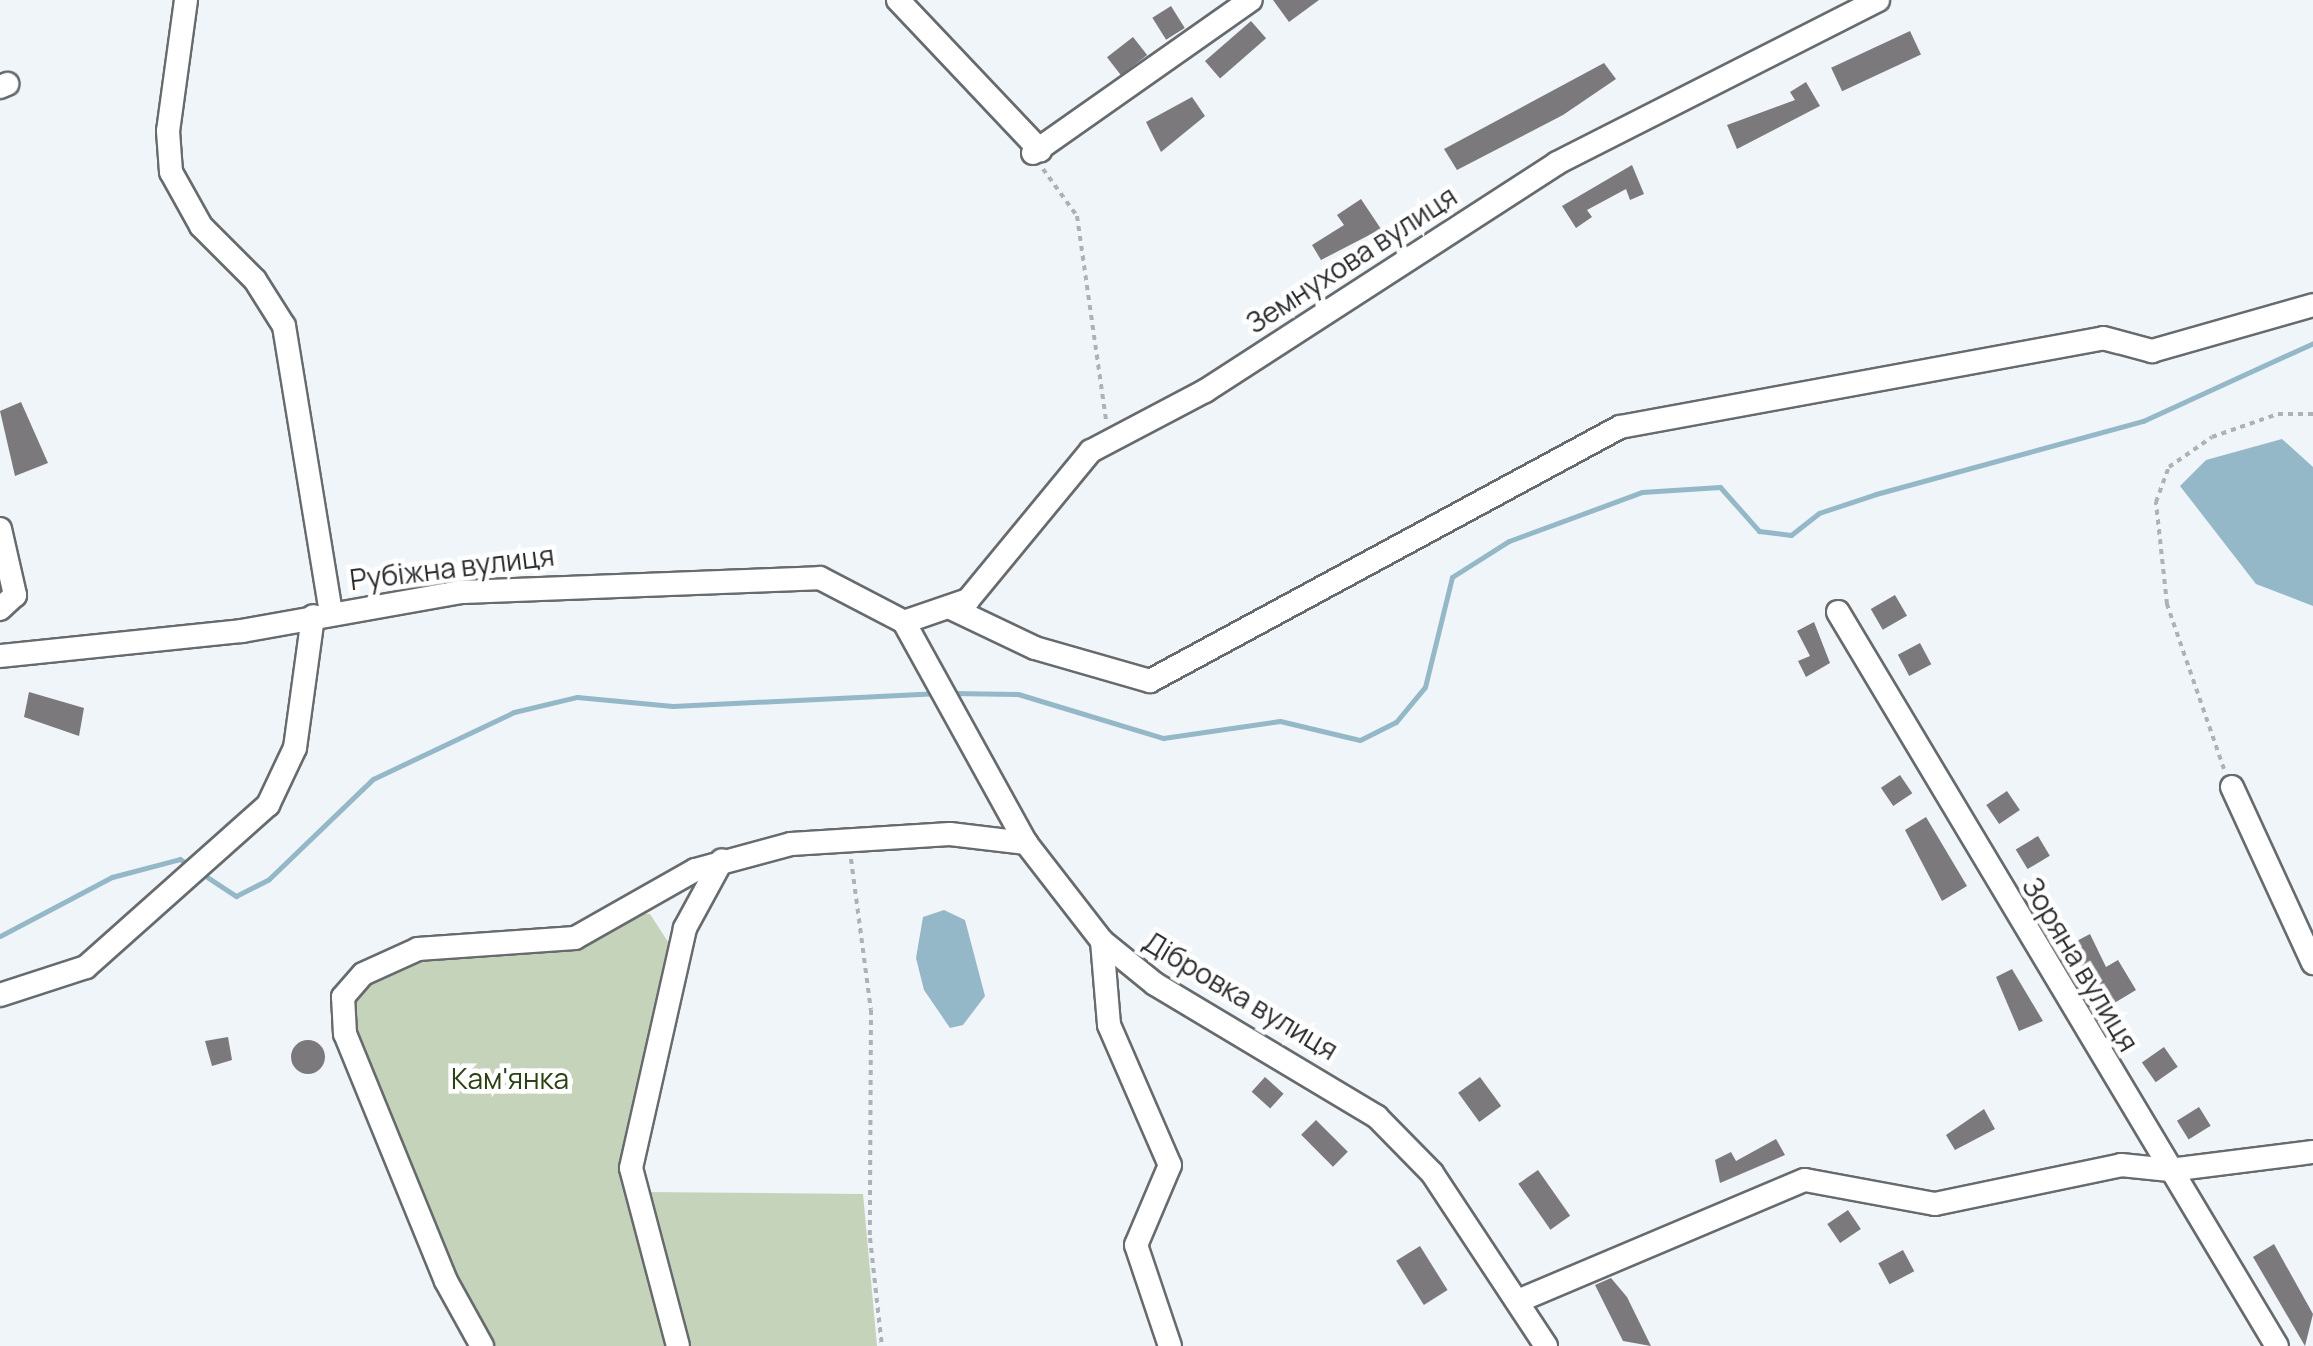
<!DOCTYPE html>
<html>
<head>
<meta charset="utf-8">
<style>
	body { margin:0 }
	#map { position:relative; width:2313px; height:1346px; overflow:hidden; background:#f0f5f9; font-family:Manrope,sans-serif }
	div>[style] { position:absolute }
	.green>* { inset:0; background:#c5d3ba }
	.water>* { inset:0; background:#94b8c7 }
	.stream>* { height:5px; margin:-2.5px; padding:0 2.5px; transform-origin:2.5px; border-radius:2.5px; background:#94b8c7 }
	.building>* { inset:0; background:#7c797d; transform-origin:0 0 }
	.round { border-radius:50% }
	.path>* { height:4px; margin-top:-2px; transform-origin:0; background:repeating-linear-gradient(90deg,#aeb1b5 0 5px,transparent 0 10px) }
	.roads { filter:drop-shadow(2px 0 #676b6e) drop-shadow(-2px 0 #676b6e) drop-shadow(0 2px #676b6e) drop-shadow(0 -2px #676b6e) }
	.minor>* { height:22px; margin:-11px; padding:0 11px; transform-origin:11px; border-radius:11px; background:#fff }
	span { translate:-50% -50%; white-space:nowrap; text-align:center; line-height:1.15; -webkit-text-stroke:9px #fff; paint-order:stroke }
	.street-label { font-size:28px; color:#2b2c2e }
	.park-label { font-size:28px; color:#2b4114 }
</style>
</head>
<body>
<div id="map">
	<div class="green">
		<i style="clip-path:polygon(638px 913px,650px 914px,670px 945px,628px 1141px,643px 1192px,863px 1194px,877px 1346px,487px 1346px,355px 1050px,350px 999px,399px 962px,505px 947px)"></i>
	</div>
	<div class="water">
		<i style="clip-path:polygon(2282px 439px,2313px 467px,2313px 606px,2256px 584px,2180px 486px,2206px 460px)"></i>
		<i style="clip-path:polygon(944px 910px,965px 920px,985px 996px,963px 1025px,950px 1028px,924px 990px,916px 958px,923px 917px)"></i>
	</div>
	<div class="stream">
		<i style="left:951px;top:693px;width:67px;rotate:0.9deg"></i>
		<i style="left:1018px;top:694px;width:152px;rotate:16.9deg"></i>
		<i style="left:1163px;top:738px;width:118px;rotate:-8.3deg"></i>
		<i style="left:1280px;top:721px;width:82px;rotate:13.4deg"></i>
		<i style="left:1360px;top:740px;width:40px;rotate:-26.6deg"></i>
		<i style="left:1396px;top:722px;width:45px;rotate:-50.4deg"></i>
		<i style="left:1425px;top:687px;width:113px;rotate:-76.2deg"></i>
		<i style="left:1452px;top:577px;width:67px;rotate:-32.3deg"></i>
		<i style="left:1509px;top:541px;width:142px;rotate:-20.2deg"></i>
		<i style="left:1642px;top:492px;width:78px;rotate:-3.7deg"></i>
		<i style="left:1720px;top:487px;width:59px;rotate:48.4deg"></i>
		<i style="left:1759px;top:531px;width:32px;rotate:7deg"></i>
		<i style="left:1791px;top:535px;width:36px;rotate:-38deg"></i>
		<i style="left:1819px;top:513px;width:60px;rotate:-18.4deg"></i>
		<i style="left:1876px;top:494px;width:277px;rotate:-15.3deg"></i>
		<i style="left:2143px;top:421px;width:187px;rotate:-24.6deg"></i>
		<i style="left:201px;top:873px;width:42px;rotate:33.3deg"></i>
		<i style="left:236px;top:896px;width:37px;rotate:-27deg"></i>
		<i style="left:269px;top:879px;width:144px;rotate:-43.9deg"></i>
		<i style="left:373px;top:779px;width:156px;rotate:-25.4deg"></i>
		<i style="left:514px;top:712px;width:65px;rotate:-13.4deg"></i>
		<i style="left:577px;top:697px;width:96px;rotate:5.4deg"></i>
		<i style="left:673px;top:706px;width:262px;rotate:-2.8deg"></i>
		<i style="left:0;top:936px;width:127px;rotate:-27.8deg"></i>
		<i style="left:112px;top:877px;width:70px;rotate:-14.8deg"></i>
		<i style="left:180px;top:859px;width:14px;rotate:34deg"></i>
	</div>
	<div class="building">
		<i style="clip-path:polygon(1273px 0,1319px 0,1289px 22px)"></i>
		<i style="left:1171px;top:6px;width:26px;height:22px;rotate:58deg"></i>
		<i style="left:1251px;top:21px;width:23px;height:61px;rotate:49deg"></i>
		<i style="left:1910px;top:31px;width:26px;height:87px;rotate:65deg"></i>
		<i style="left:1133px;top:37px;width:23px;height:33px;rotate:52deg"></i>
		<i style="clip-path:polygon(1604px 63px,1616px 79px,1563px 115px,1457px 170px,1444px 149px)"></i>
		<i style="clip-path:polygon(1806px 82px,1820px 106px,1737px 149px,1727px 125px,1795px 100px,1790px 92px)"></i>
		<i style="clip-path:polygon(1192px 97px,1205px 116px,1161px 152px,1146px 122px)"></i>
		<i style="clip-path:polygon(1632px 165px,1644px 194px,1630px 200px,1626px 189px,1587px 210px,1592px 217px,1576px 228px,1562px 206px)"></i>
		<i style="clip-path:polygon(1361px 199px,1381px 229px,1321px 260px,1312px 245px,1344px 225px,1337px 215px)"></i>
		<i style="clip-path:polygon(21px 402px,48px 463px,15px 476px,0 411px)"></i>
		<i style="left:1895px;top:595px;width:24px;height:28px;rotate:60deg"></i>
		<i style="clip-path:polygon(1814px 622px,1830px 663px,1806px 677px,1798px 661px,1810px 656px,1797px 631px)"></i>
		<i style="left:1920px;top:643px;width:24px;height:25px;rotate:62deg"></i>
		<i style="clip-path:polygon(29px 692px,84px 708px,79px 736px,24px 717px)"></i>
		<i style="left:1900px;top:775px;width:22px;height:23px;rotate:56deg"></i>
		<i style="left:2007px;top:791px;width:23px;height:25px;rotate:56deg"></i>
		<i style="clip-path:polygon(1926px 817px,1967px 886px,1942px 901px,1905px 830px)"></i>
		<i style="left:2038px;top:836px;width:23px;height:26px;rotate:59deg"></i>
		<i style="clip-path:polygon(2090px 934px,2106px 967px,2118px 960px,2136px 990px,2096px 1014px,2071px 944px)"></i>
		<i style="clip-path:polygon(2012px 969px,2043px 1021px,2019px 1031px,1996px 977px)"></i>
		<i style="clip-path:polygon(228px 1037px,232px 1060px,212px 1066px,205px 1041px)"></i>
		<i class="round" style="left:291px;top:1040px;width:34px;height:34px"></i>
		<i style="left:2164px;top:1047px;width:24px;height:27px;rotate:55deg"></i>
		<i style="left:1265px;top:1077px;width:25px;height:20px;rotate:42deg"></i>
		<i style="left:1480px;top:1077px;width:36px;height:27px;rotate:54deg"></i>
		<i style="left:2199px;top:1107px;width:22px;height:26px;rotate:58deg"></i>
		<i style="clip-path:polygon(1984px 1109px,1995px 1129px,1955px 1150px,1946px 1135px)"></i>
		<i style="left:1316px;top:1120px;width:45px;height:21px;rotate:45deg"></i>
		<i style="clip-path:polygon(1776px 1139px,1785px 1155px,1720px 1183px,1715px 1160px,1731px 1152px,1736px 1161px)"></i>
		<i style="left:1538px;top:1170px;width:56px;height:24px;rotate:55deg"></i>
		<i style="left:1848px;top:1210px;width:23px;height:25px;rotate:56deg"></i>
		<i style="clip-path:polygon(2274px 1244px,2313px 1314px,2305px 1346px,2253px 1257px)"></i>
		<i style="left:1420px;top:1246px;width:52px;height:28px;rotate:58deg"></i>
		<i style="left:1903px;top:1250px;width:24px;height:28px;rotate:62deg"></i>
		<i style="clip-path:polygon(1611px 1278px,1627px 1297px,1651px 1346px,1623px 1341px,1595px 1285px)"></i>
	</div>
	<div class="path">
		<i style="left:1043px;top:169px;width:58px;rotate:54.1deg"></i>
		<i style="left:1077px;top:216px;width:207px;rotate:81.9deg"></i>
		<i style="left:2224px;top:769px;width:175px;rotate:-109.1deg"></i>
		<i style="left:2167px;top:604px;width:103px;rotate:-96.2deg"></i>
		<i style="left:2156px;top:502px;width:37px;rotate:-70deg"></i>
		<i style="left:2169px;top:467px;width:52px;rotate:-34.9deg"></i>
		<i style="left:2212px;top:437px;width:70px;rotate:-19.2deg"></i>
		<i style="left:2278px;top:414px;width:35px"></i>
		<i style="left:851px;top:859px;width:152px;rotate:82.5deg"></i>
		<i style="left:871px;top:1010px;width:228px;rotate:90.3deg"></i>
		<i style="left:870px;top:1238px;width:109px;rotate:83.7deg"></i>
	</div>
	<div class="roads">
		<div class="minor">
			<i style="left:186px;top:0;width:132px;rotate:97.8deg"></i>
			<i style="left:168px;top:131px;width:41px;rotate:85.8deg"></i>
			<i style="left:171px;top:172px;width:62px;rotate:60.9deg"></i>
			<i style="left:201px;top:226px;width:76px;rotate:45deg"></i>
			<i style="left:255px;top:280px;width:54px;rotate:57.8deg"></i>
			<i style="left:284px;top:326px;width:291px;rotate:80.7deg"></i>
			<i style="left:898px;top:0;width:207px;rotate:46.6deg"></i>
			<i style="left:0;top:87px;width:8px;rotate:-23deg"></i>
			<i style="left:1033px;top:153px;width:266px;rotate:-35.1deg"></i>
			<i style="left:0;top:529px;width:68px;rotate:77.2deg"></i>
			<i style="left:15px;top:595px;width:21px;rotate:137deg"></i>
			<i style="left:951px;top:608px;width:93px;rotate:25.5deg"></i>
			<i style="left:1035px;top:648px;width:120px;rotate:16deg"></i>
			<i style="left:1150px;top:681px;width:534px;rotate:-28.39deg"></i>
			<i style="left:1620px;top:427px;width:491px;rotate:-10.4deg"></i>
			<i style="left:2103px;top:338px;width:51px;rotate:14.9deg"></i>
			<i style="left:2152px;top:351px;width:167px;rotate:-15.9deg"></i>
			<i style="left:1838px;top:612px;width:855px;rotate:59.12deg"></i>
			<i style="left:904px;top:622px;width:68px;rotate:-19deg"></i>
			<i style="left:968px;top:600px;width:193px;rotate:-50.5deg"></i>
			<i style="left:1091px;top:451px;width:129px;rotate:-27.8deg"></i>
			<i style="left:1205px;top:391px;width:419px;rotate:-32.9deg"></i>
			<i style="left:1557px;top:163px;width:360px;rotate:-26.9deg"></i>
			<i style="left:0;top:656px;width:243px;rotate:-5.9deg"></i>
			<i style="left:242px;top:631px;width:222px;rotate:-10.1deg"></i>
			<i style="left:461px;top:592px;width:359px;rotate:-2.2deg"></i>
			<i style="left:820px;top:578px;width:95px;rotate:27.6deg"></i>
			<i style="left:904px;top:622px;width:252px;rotate:61.1deg"></i>
			<i style="left:1026px;top:843px;width:124px;rotate:52.2deg"></i>
			<i style="left:1102px;top:941px;width:68px;rotate:39.1deg"></i>
			<i style="left:1155px;top:984px;width:259px;rotate:30.9deg"></i>
			<i style="left:1377px;top:1117px;width:78px;rotate:45.5deg"></i>
			<i style="left:1432px;top:1173px;width:207px;rotate:56.6deg"></i>
			<i style="left:2232px;top:787px;width:194px;rotate:65.3deg"></i>
			<i style="left:1102px;top:941px;width:84px;rotate:85.2deg"></i>
			<i style="left:1109px;top:1025px;width:153px;rotate:66.5deg"></i>
			<i style="left:1170px;top:1165px;width:87px;rotate:113deg"></i>
			<i style="left:1136px;top:1245px;width:107px;rotate:71.4deg"></i>
			<i style="left:0;top:995px;width:90px;rotate:-18deg"></i>
			<i style="left:86px;top:967px;width:244px;rotate:-41.7deg"></i>
			<i style="left:268px;top:805px;width:63px;rotate:-64.7deg"></i>
			<i style="left:295px;top:748px;width:133px;rotate:-82.2deg"></i>
			<i style="left:1518px;top:1301px;width:311px;rotate:-22.9deg"></i>
			<i style="left:1805px;top:1180px;width:132px;rotate:10.5deg"></i>
			<i style="left:1935px;top:1204px;width:190px;rotate:-11.8deg"></i>
			<i style="left:2121px;top:1165px;width:49px;rotate:5.8deg"></i>
			<i style="left:2170px;top:1170px;width:144px;rotate:-7.2deg"></i>
			<i style="left:482px;top:1346px;width:74px;rotate:-119deg"></i>
			<i style="left:446px;top:1281px;width:267px;rotate:-112.2deg"></i>
			<i style="left:345px;top:1034px;width:37px;rotate:-93deg"></i>
			<i style="left:343px;top:997px;width:30px;rotate:-49deg"></i>
			<i style="left:363px;top:974px;width:60px;rotate:-24.4deg"></i>
			<i style="left:418px;top:949px;width:157px;rotate:-4deg"></i>
			<i style="left:575px;top:938px;width:138px;rotate:-29.5deg"></i>
			<i style="left:695px;top:870px;width:99px;rotate:-15.2deg"></i>
			<i style="left:791px;top:844px;width:159px;rotate:-3.6deg"></i>
			<i style="left:950px;top:834px;width:77px;rotate:6.8deg"></i>
			<i style="left:678px;top:1346px;width:184px;rotate:-104.8deg"></i>
			<i style="left:631px;top:1168px;width:246px;rotate:-77.3deg"></i>
			<i style="left:685px;top:928px;width:77px;rotate:-61.4deg"></i>
		</div>
	</div>
	<div class="street-label">
		<span style="left:1351px;top:259px;rotate:-33deg">Земнухова вулиця</span>
		<span style="left:452px;top:567px;rotate:-7deg">Рубіжна вулиця</span>
		<span style="left:2081px;top:964px;rotate:59deg">Зоряна вулиця</span>
		<span style="left:1241px;top:995px;rotate:31deg">Дібровка вулиця</span>
	</div>
	<div class="park-label">
		<span style="left:510px;top:1078px">Кам'янка</span>
	</div>
</div>
</body>
</html>
